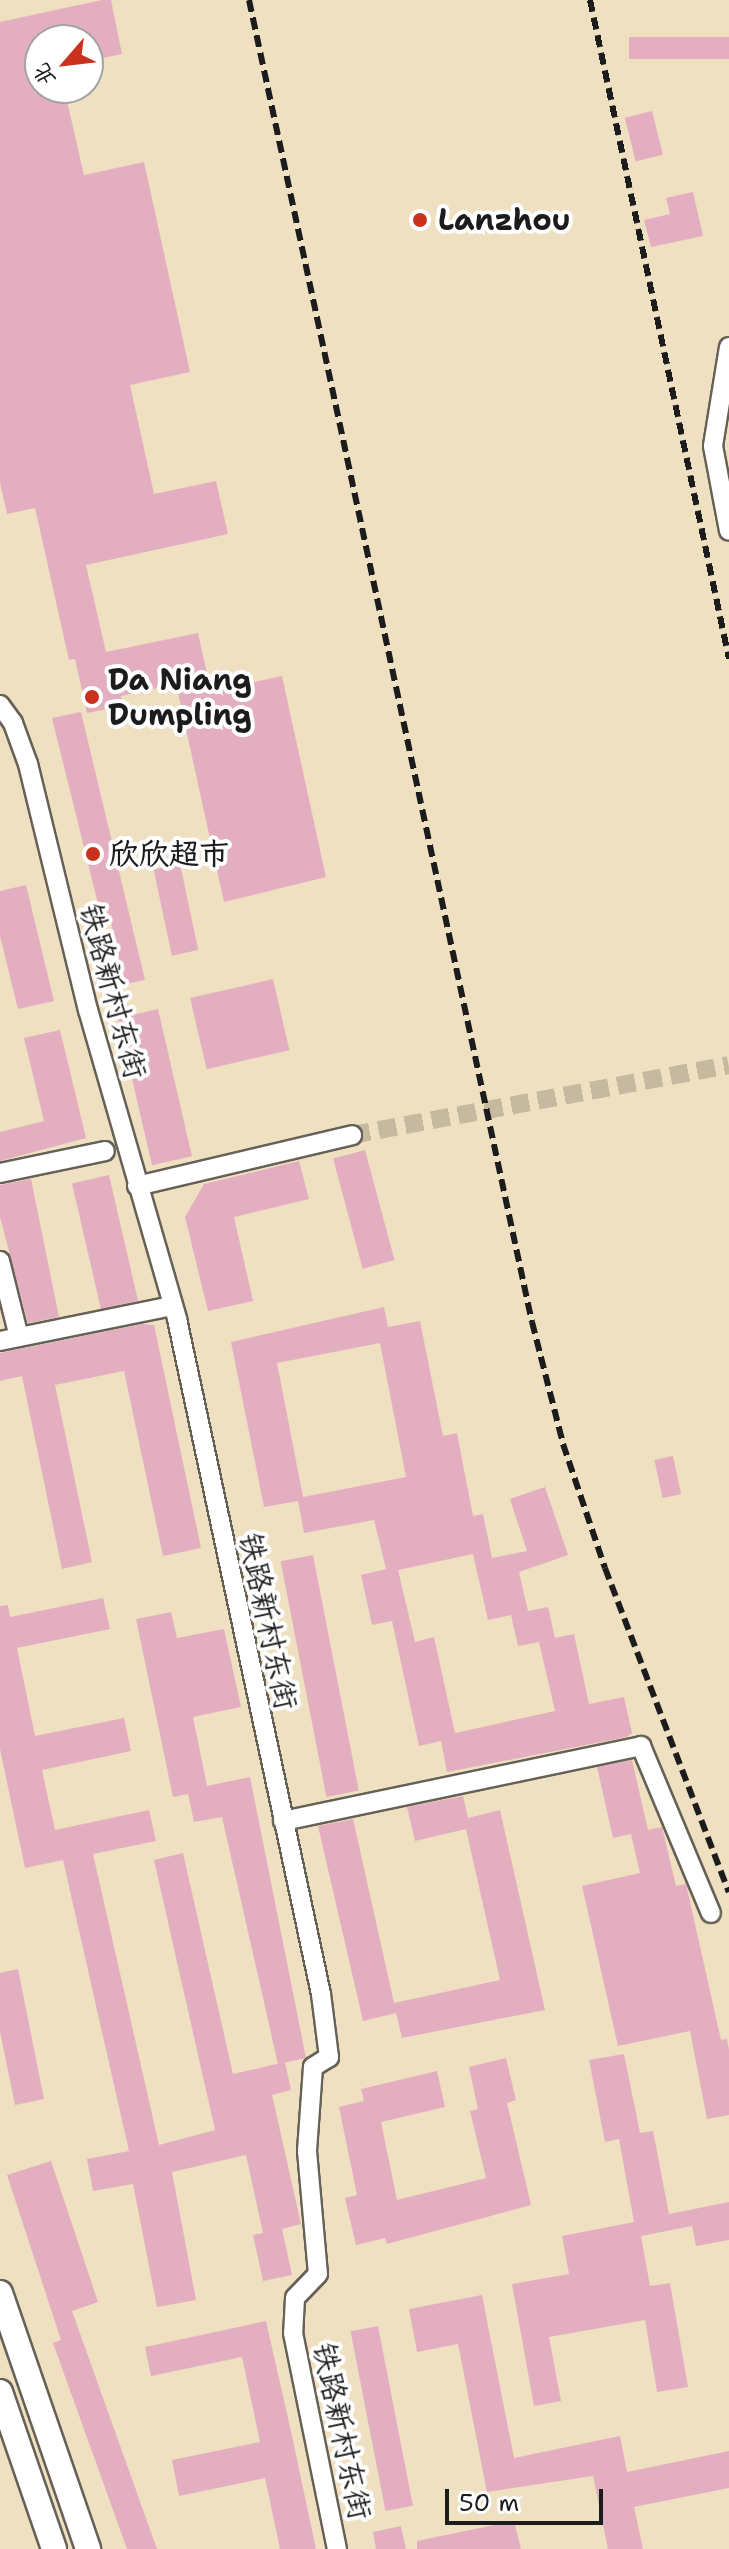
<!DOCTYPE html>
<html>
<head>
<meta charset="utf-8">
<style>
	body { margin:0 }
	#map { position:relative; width:729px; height:2549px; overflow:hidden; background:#efe0c1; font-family:"Shantell Sans","LXGW WenKai TC",sans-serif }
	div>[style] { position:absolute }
	.building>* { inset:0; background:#e4aec1; transform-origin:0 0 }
	.street-tunnel>* { height:18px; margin-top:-9px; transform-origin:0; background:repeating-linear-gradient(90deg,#c5b9a0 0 18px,transparent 0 27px) }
	.roads { filter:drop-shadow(2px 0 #666156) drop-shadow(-2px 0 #666156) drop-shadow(0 2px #666156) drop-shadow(0 -2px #666156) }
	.street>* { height:18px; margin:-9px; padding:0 9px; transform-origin:9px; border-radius:9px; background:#fff }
	.secondary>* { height:24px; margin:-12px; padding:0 12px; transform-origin:12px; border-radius:12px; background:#fff }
	.rail>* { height:6px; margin-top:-3px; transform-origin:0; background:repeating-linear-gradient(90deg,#1c1c1c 0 12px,transparent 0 18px) }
	.dots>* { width:22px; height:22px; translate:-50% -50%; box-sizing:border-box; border:4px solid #fff; border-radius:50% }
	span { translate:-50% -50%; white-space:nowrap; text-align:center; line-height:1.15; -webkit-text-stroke:8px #fff; paint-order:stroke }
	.poi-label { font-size:30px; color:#1c1c1c; font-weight:700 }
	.left { translate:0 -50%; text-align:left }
	.street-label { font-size:30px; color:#1c1c1c }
	.north { position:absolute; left:24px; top:24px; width:80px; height:80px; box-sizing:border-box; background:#fff; border:2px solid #a4a4a4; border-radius:50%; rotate:242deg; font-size:22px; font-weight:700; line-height:32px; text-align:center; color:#1c1c1c }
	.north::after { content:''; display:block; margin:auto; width:28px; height:36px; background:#c8321e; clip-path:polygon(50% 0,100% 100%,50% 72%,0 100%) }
	.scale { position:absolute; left:445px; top:2489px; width:158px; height:36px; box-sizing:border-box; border:4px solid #1c1c1c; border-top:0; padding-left:10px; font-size:24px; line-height:28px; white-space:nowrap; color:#1c1c1c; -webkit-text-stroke:6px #fff; paint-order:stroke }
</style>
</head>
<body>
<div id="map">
	<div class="building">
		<i style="clip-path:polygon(102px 0,111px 0,122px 54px,88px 61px,88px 40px,40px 40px,40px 88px,64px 88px,84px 175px,144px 162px,190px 372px,130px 385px,154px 494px,216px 481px,228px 534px,86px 565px,106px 652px,198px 633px,211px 691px,282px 676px,326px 877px,224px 902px,176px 684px,121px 696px,123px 706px,87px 713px,75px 659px,69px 660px,35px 508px,7px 514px,0 483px,0 22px)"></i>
		<i style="left:729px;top:37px;width:22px;height:100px;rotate:90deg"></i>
		<i style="left:652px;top:111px;width:45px;height:28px;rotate:76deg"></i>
		<i style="clip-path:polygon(693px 192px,703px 236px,651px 247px,644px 220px,670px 214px,666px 198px)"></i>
		<i style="clip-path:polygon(81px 712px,145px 980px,125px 984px,110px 918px,102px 920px,52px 718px)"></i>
		<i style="left:180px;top:864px;width:88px;height:27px;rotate:78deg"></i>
		<i style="clip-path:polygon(26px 885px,54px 1001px,18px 1009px,0 936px,0 891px)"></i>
		<i style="left:273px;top:979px;width:73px;height:85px;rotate:77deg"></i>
		<i style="left:158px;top:1009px;width:151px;height:41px;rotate:77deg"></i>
		<i style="clip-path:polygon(60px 1030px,86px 1138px,0 1161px,0 1132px,44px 1121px,24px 1038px)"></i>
		<i style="left:365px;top:1150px;width:114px;height:33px;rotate:75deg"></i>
		<i style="clip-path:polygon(299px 1161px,309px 1199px,234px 1217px,253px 1301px,208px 1311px,185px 1217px,204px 1184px)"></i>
		<i style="left:109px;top:1175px;width:129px;height:38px;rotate:77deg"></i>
		<i style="clip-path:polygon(31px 1179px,59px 1317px,28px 1323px,0 1217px,0 1185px)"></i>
		<i style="clip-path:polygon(evenodd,384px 1307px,388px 1327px,420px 1321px,443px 1436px,457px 1433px,473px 1516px,483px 1514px,492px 1558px,527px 1551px,510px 1499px,545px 1487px,568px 1555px,519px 1572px,528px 1611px,548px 1607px,555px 1638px,574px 1634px,589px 1704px,624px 1697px,632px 1733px,627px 1737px,447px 1772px,441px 1741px,419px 1746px,392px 1621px,372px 1625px,361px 1575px,386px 1569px,374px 1520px,304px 1533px,298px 1501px,264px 1507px,231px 1342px,384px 1307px,380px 1343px,406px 1477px,303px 1497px,277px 1363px,380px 1343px,384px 1307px,473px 1554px,488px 1620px,511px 1615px,518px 1646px,539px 1642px,555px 1711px,455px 1733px,434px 1637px,415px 1642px,398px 1570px,473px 1554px)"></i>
		<i style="clip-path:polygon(142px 1324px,154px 1325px,201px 1548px,163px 1556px,124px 1371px,55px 1385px,92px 1562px,62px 1569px,22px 1376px,0 1381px,0 1353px)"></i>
		<i style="left:673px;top:1456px;width:39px;height:19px;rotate:78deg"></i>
		<i style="left:313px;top:1555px;width:240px;height:33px;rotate:79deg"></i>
		<i style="clip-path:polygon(103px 1598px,110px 1629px,17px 1648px,35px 1736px,124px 1718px,131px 1751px,42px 1770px,55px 1830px,149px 1810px,156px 1841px,93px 1854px,159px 2145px,215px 2130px,154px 1860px,183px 1853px,233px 2074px,285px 2062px,291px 2090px,272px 2095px,301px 2224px,282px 2229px,292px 2275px,263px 2281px,253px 2235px,263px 2233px,246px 2155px,172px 2172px,196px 2300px,157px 2307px,133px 2184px,93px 2191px,87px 2159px,129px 2151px,63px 1860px,25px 1868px,0 1749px,0 1606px,8px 1605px,10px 1617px)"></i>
		<i style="clip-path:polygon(171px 1612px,177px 1638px,224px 1629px,241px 1707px,193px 1717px,207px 1786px,250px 1777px,306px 2058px,278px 2064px,222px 1817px,194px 1822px,188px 1794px,173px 1797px,136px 1619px)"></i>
		<i style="clip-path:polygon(632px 1760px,648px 1830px,662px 1827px,676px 1886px,686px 1884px,721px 2040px,727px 2039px,729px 2050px,729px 2115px,707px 2119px,690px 2031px,618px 2046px,582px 1886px,640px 1873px,631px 1834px,613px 1838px,597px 1767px)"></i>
		<i style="clip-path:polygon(463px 1796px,468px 1818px,500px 1810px,545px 2010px,402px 2038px,396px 2013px,363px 2021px,318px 1826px,353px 1819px,394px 2003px,500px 1980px,466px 1829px,415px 1841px,407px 1807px)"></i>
		<i style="clip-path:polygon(18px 1969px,44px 2099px,15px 2105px,0 2032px,0 1973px)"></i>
		<i style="clip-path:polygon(624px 2054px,640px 2133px,653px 2131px,669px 2214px,729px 2202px,729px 2240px,696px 2246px,692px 2226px,641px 2236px,650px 2286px,670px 2283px,688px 2387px,657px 2392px,645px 2320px,549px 2337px,561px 2401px,534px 2406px,512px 2284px,569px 2274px,562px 2236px,634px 2222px,619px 2139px,605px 2142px,589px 2060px)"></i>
		<i style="clip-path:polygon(506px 2058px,516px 2100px,507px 2103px,531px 2205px,387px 2244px,385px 2238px,356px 2245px,345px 2198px,357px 2195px,339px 2107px,364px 2101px,361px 2089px,437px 2071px,445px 2107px,381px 2122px,397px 2200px,486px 2178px,470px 2111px,478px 2109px,469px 2067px)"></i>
		<i style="clip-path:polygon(51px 2161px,98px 2302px,72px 2311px,157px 2549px,127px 2549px,53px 2343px,61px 2340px,7px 2175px)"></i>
		<i style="clip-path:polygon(482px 2295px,514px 2458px,620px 2436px,627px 2472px,729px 2451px,729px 2488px,634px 2507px,643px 2549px,608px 2549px,593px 2476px,487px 2492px,458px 2344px,417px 2352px,409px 2309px)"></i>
		<i style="clip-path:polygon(266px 2321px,292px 2436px,316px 2549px,280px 2549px,265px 2478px,179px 2496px,172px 2460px,260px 2442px,242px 2357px,151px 2376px,145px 2347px)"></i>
		<i style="left:378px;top:2326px;width:183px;height:28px;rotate:79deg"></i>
		<i style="clip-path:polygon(514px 2521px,521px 2549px,417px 2549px,417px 2541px)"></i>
		<i style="clip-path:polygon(401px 2526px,406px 2549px,376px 2549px,373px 2532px)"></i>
	</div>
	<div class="street-tunnel">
		<i style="left:352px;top:1135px;width:383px;rotate:-10.5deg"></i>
	</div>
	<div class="roads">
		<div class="street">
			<i style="left:729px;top:347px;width:100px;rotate:99.2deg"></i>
			<i style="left:713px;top:446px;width:86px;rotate:79.3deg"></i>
			<i style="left:0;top:705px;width:22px;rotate:54deg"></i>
			<i style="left:13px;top:723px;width:44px;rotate:69.9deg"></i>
			<i style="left:28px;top:764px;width:253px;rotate:76.3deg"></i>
			<i style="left:88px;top:1010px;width:322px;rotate:73.9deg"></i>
			<i style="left:177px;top:1319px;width:690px;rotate:77.96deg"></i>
			<i style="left:321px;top:1994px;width:64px;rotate:82.8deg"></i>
			<i style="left:329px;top:2057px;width:19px;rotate:148deg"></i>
			<i style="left:313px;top:2067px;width:84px;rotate:94.1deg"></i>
			<i style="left:307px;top:2151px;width:123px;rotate:84.9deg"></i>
			<i style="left:318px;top:2274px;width:33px;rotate:134deg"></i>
			<i style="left:295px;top:2298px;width:35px;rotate:93deg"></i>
			<i style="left:293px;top:2333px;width:220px;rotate:78.5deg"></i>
			<i style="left:0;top:1173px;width:107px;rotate:-11.8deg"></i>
			<i style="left:137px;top:1186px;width:221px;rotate:-13.3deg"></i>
			<i style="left:0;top:1261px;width:78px;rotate:76deg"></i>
			<i style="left:0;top:1341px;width:176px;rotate:-11.5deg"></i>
			<i style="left:283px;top:1821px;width:366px;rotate:-11.8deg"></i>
			<i style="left:641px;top:1746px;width:181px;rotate:67.3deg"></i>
		</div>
		<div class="secondary">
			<i style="left:0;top:2293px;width:271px;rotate:71deg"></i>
			<i style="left:0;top:2392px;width:166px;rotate:71deg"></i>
		</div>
	</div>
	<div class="rail">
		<i style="left:249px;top:0;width:1352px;rotate:77.92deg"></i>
		<i style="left:532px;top:1322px;width:126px;rotate:75.7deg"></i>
		<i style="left:563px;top:1444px;width:131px;rotate:71.3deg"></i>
		<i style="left:605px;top:1568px;width:347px;rotate:69.1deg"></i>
		<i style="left:590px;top:0;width:673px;rotate:78.09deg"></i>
	</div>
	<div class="dots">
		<i style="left:420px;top:220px;background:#c8321e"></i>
		<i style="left:92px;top:697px;background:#c8321e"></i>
		<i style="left:93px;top:854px;background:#c8321e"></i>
	</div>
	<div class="poi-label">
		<span class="left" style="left:438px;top:220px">Lanzhou</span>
		<span class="left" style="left:108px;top:697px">Da Niang<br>Dumpling</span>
		<span class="left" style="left:109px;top:854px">欣欣超市</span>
	</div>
	<div class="street-label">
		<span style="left:113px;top:991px;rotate:75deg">铁路新村东街</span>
		<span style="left:268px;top:1621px;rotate:78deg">铁路新村东街</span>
		<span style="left:342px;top:2431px;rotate:78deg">铁路新村东街</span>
	</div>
	<div class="north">北</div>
	<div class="scale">50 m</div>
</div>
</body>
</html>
